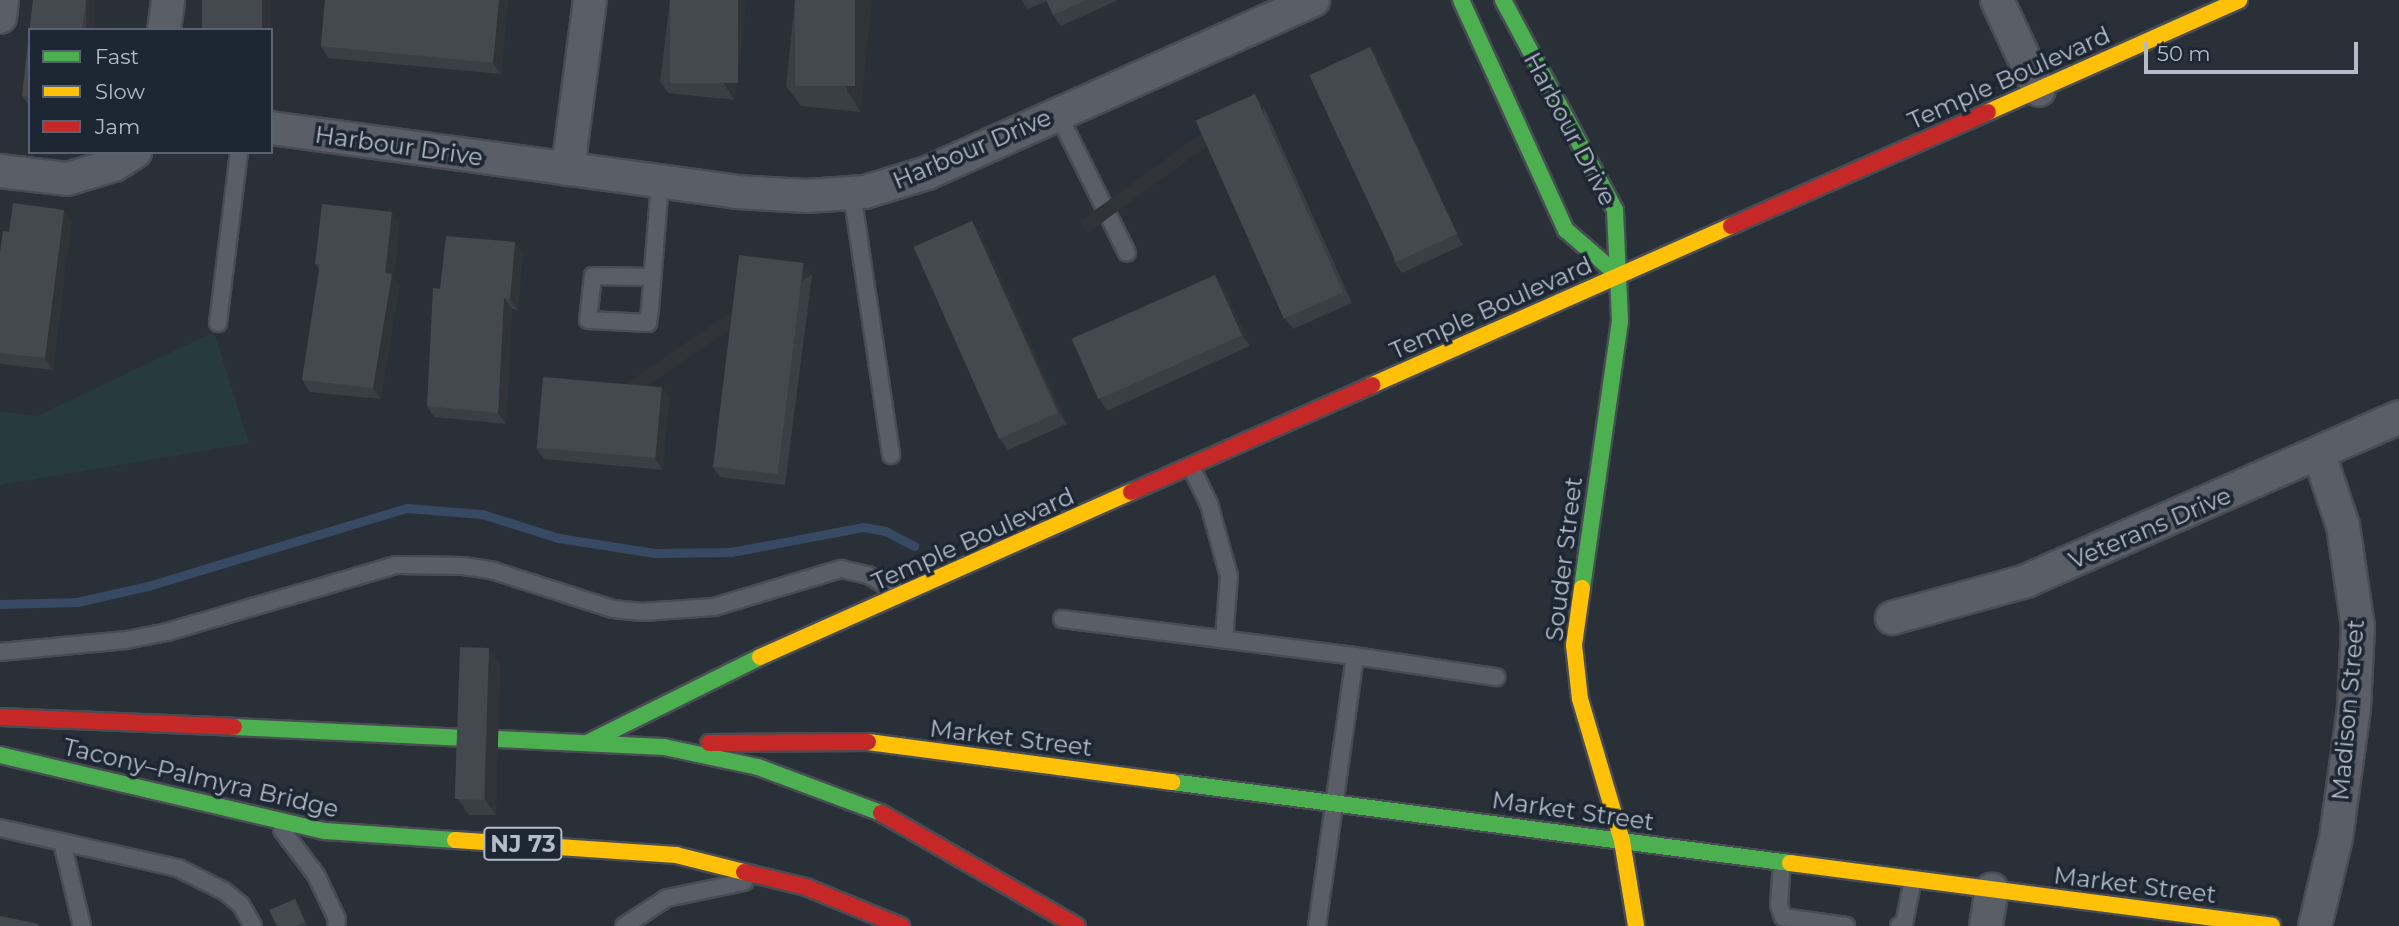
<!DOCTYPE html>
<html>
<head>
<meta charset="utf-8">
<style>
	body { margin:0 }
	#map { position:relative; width:2399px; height:926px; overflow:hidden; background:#2a3038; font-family:Montserrat,sans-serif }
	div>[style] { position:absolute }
	.green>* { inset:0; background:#273a3e }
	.stream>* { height:9px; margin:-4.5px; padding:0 4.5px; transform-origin:4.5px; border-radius:4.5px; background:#384963 }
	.roads { filter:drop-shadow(2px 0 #484c53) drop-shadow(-2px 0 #484c53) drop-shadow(0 2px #484c53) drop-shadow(0 -2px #484c53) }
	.lane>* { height:16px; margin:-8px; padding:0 8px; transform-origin:8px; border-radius:8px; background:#5a5e66 }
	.street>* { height:32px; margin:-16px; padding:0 16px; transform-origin:16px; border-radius:16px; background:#5a5e66 }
	.fast>* { height:16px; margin:-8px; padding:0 8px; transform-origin:8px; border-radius:8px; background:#4caf50 }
	.slow>* { height:16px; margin:-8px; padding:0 8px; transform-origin:8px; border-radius:8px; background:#ffc107 }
	.jam>* { height:16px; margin:-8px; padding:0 8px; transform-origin:8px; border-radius:8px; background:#c62828 }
	.wall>* { inset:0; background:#3a3f45 }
	.shaded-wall>* { inset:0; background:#303338; transform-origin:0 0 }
	.building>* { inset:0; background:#444950; transform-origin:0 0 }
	span { translate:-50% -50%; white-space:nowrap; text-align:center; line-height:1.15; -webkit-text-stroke:7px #1d2633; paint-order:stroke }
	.shield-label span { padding:2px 5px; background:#1d2633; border:2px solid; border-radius:5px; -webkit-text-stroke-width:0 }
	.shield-label { font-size:23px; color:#b4bcc9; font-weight:700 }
	.street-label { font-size:24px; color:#b4bcc9 }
	.legend { position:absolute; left:28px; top:28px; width:245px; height:126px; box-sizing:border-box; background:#1d2633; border:2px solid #59626f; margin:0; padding:9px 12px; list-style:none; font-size:21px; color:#b4bcc9 }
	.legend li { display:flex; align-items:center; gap:14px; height:35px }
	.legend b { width:35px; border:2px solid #59626f }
	.scale { position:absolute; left:2144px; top:42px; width:214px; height:32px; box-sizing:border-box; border:4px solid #b4bcc9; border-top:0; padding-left:9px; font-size:21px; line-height:24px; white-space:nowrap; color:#b4bcc9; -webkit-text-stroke:5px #1d2633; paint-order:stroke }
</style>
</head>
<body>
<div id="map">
	<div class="green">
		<i style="clip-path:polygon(214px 332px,249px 443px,0 485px,0 411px,37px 416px)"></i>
	</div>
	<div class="stream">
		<i style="left:0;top:604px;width:77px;rotate:-1.5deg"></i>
		<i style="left:77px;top:602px;width:73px;rotate:-12.7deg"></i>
		<i style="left:148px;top:586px;width:270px;rotate:-16.8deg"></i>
		<i style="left:407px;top:508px;width:75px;rotate:4.6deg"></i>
		<i style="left:482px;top:514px;width:80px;rotate:17.5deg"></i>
		<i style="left:558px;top:538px;width:98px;rotate:8.8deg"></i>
		<i style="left:655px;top:553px;width:76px;rotate:-0.8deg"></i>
		<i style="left:731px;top:552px;width:134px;rotate:-10.7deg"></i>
		<i style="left:863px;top:527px;width:22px;rotate:10deg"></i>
		<i style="left:885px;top:531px;width:33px;rotate:27deg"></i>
	</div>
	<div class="roads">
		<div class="lane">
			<i style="left:1057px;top:112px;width:157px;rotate:63.6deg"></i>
			<i style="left:852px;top:193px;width:265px;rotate:81.5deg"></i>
			<i style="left:652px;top:277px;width:59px;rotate:-179deg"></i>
			<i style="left:593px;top:276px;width:44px;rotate:96.5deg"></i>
			<i style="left:588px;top:320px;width:60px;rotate:2.9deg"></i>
			<i style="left:648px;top:323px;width:14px;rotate:-82deg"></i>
			<i style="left:650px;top:309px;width:127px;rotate:-85.5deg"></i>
			<i style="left:218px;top:323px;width:172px;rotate:-83deg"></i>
			<i style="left:1191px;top:467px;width:41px;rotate:64.1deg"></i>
			<i style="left:1209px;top:504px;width:75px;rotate:74.5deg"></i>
			<i style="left:1229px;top:576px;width:64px;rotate:94.5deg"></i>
			<i style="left:1062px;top:619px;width:295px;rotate:7.2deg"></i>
			<i style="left:1355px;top:656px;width:273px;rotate:98deg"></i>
			<i style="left:0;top:652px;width:127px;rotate:-5.4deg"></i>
			<i style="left:126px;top:640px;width:42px;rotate:-11deg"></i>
			<i style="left:167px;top:632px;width:239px;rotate:-16.3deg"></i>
			<i style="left:396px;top:565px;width:68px;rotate:0.8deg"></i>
			<i style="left:464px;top:566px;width:30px;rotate:9deg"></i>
			<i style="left:494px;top:571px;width:125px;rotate:17.7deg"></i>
			<i style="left:613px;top:609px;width:29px;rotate:6deg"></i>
			<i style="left:642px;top:612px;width:72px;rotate:-4deg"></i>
			<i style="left:714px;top:607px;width:133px;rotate:-16.7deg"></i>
			<i style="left:841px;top:569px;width:28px;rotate:13deg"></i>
			<i style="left:868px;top:575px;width:36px;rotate:30deg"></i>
			<i style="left:1355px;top:656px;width:143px;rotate:8.5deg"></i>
			<i style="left:0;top:828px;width:182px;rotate:12.7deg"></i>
			<i style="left:178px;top:868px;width:51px;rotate:26.6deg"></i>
			<i style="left:224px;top:891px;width:22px;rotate:39deg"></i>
			<i style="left:241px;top:905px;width:24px;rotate:60deg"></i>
			<i style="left:282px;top:830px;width:56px;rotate:52.9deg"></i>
			<i style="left:316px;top:875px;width:49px;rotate:64.5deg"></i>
			<i style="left:337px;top:919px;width:7px;rotate:98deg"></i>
			<i style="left:62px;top:842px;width:86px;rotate:76.6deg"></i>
			<i style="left:1782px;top:862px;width:43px;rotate:94deg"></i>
			<i style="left:1779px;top:905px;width:13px;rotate:72deg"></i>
			<i style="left:1783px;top:917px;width:64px;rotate:8.1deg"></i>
			<i style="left:624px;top:926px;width:51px;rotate:-33.1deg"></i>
			<i style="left:667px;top:898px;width:79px;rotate:-11.7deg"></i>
			<i style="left:1899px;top:926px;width:5px;rotate:-22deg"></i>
			<i style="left:1904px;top:924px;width:46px;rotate:-78.7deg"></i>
		</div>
		<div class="street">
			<i style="left:1997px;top:0;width:99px;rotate:65deg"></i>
			<i style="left:0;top:17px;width:17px;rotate:-83deg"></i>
			<i style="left:164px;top:30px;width:30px;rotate:-82deg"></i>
			<i style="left:271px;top:128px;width:469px;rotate:7.8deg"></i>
			<i style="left:736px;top:192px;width:71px;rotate:3.2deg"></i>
			<i style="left:807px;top:196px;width:58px;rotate:-3.9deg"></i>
			<i style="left:865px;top:192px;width:65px;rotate:-17deg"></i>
			<i style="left:927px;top:173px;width:423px;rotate:-24.1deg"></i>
			<i style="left:568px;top:169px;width:170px;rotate:-82.6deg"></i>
			<i style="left:0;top:171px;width:67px;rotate:6.8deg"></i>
			<i style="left:67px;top:179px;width:49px;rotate:-16.6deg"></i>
			<i style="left:114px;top:165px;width:25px;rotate:-32deg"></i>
			<i style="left:1892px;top:618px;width:139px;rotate:-15.4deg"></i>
			<i style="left:2026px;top:581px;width:407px;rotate:-23.7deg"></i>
			<i style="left:1986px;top:926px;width:37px;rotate:-81deg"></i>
			<i style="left:2315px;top:926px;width:90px;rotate:-76.6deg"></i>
			<i style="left:2336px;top:838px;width:130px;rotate:-82.1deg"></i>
			<i style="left:2354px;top:709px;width:82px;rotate:-87.2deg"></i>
			<i style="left:2358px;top:627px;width:102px;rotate:-98.4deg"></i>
			<i style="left:2343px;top:526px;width:76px;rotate:-108.4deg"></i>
		</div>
		<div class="fast">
			<i style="left:1461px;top:0;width:253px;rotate:65.5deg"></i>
			<i style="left:1566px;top:230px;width:70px;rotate:41deg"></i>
			<i style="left:1503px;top:0;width:238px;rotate:61.9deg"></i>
			<i style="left:1615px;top:210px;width:111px;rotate:87.4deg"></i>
			<i style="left:1620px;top:321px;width:270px;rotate:98.1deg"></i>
			<i style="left:234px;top:727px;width:237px;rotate:2.7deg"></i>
			<i style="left:498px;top:739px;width:166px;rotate:2.8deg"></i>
			<i style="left:664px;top:747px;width:96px;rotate:12deg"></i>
			<i style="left:758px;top:767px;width:131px;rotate:20.5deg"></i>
			<i style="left:589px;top:742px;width:191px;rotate:-26.4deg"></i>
			<i style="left:0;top:755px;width:334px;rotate:13.2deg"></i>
			<i style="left:325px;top:831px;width:130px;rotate:4deg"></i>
			<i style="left:1172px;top:782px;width:623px;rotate:7.47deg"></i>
		</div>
		<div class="slow">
			<i style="left:1988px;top:112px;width:275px;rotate:-24deg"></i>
			<i style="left:1372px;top:385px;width:393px;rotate:-23.9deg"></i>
			<i style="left:1582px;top:588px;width:58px;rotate:98deg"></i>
			<i style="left:1574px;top:645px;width:54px;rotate:83.7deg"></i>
			<i style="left:1580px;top:699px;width:148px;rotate:73.5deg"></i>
			<i style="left:1622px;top:841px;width:86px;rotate:80.6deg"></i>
			<i style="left:760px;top:657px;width:406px;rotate:-24deg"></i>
			<i style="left:868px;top:742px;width:307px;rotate:7.5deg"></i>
			<i style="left:455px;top:840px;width:222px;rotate:3.9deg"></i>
			<i style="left:676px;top:855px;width:70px;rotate:14deg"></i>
			<i style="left:1790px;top:863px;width:486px;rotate:7.4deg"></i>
		</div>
		<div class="jam">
			<i style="left:1731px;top:226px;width:281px;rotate:-23.9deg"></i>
			<i style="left:1131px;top:492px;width:264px;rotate:-23.9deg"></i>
			<i style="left:0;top:717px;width:234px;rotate:2.4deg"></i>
			<i style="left:709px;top:743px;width:159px;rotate:-0.4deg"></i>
			<i style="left:881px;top:813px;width:226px;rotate:30deg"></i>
			<i style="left:744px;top:872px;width:64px;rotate:13.6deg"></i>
			<i style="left:806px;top:887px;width:103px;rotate:22.3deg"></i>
		</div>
	</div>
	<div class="wall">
		<i style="clip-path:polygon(33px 0,95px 0,91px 30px,30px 30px,30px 107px,22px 96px)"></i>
		<i style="clip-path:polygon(325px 0,506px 0,508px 3px,501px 74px,328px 58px,321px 46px)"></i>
		<i style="clip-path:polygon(670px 0,735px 100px,668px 93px,660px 82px)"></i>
		<i style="clip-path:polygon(795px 0,861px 112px,801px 106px,786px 86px)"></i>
		<i style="clip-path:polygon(1021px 0,1118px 0,1061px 26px,1053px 15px,1047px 1px,1028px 9px)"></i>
		<i style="clip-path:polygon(1370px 47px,1378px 58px,1463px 245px,1402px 273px,1394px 262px)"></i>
		<i style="clip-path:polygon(1263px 105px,1352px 303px,1293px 329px,1285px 318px)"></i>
		<i style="clip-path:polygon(64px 210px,71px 221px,53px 370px,1px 364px,0 362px,0 252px,9px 232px)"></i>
		<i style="clip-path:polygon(972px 221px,980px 232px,1067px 424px,1008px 450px,1000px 439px)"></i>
		<i style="clip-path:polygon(399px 223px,394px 277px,399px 285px,381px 399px,310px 392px,302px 380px,319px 269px,315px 264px)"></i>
		<i style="clip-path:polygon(515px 242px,523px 253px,518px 310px,512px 309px,506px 424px,434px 417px,427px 406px,440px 289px)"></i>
		<i style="clip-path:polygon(804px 263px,812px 275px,785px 485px,720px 477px,712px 466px)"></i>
		<i style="clip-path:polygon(1223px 286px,1250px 346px,1107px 411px,1100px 400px)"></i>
		<i style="clip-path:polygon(662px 387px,669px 398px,663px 470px,544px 459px,536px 448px)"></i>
		<i style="clip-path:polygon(489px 648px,500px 664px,496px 815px,469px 815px,458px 799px)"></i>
		<i style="clip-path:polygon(295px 899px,299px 905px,308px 926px,277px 926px)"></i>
	</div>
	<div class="shaded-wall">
		<i style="left:86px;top:0;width:9px;height:30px"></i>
		<i style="left:262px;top:0;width:9px;height:30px"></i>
		<i style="clip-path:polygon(499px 0,506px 0,508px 3px,501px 74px,493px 63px)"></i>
		<i style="clip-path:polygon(738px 0,747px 0,735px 100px,727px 89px)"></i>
		<i style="clip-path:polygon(855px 0,872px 0,861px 112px,847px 91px)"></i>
		<i style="clip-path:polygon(1370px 47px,1378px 58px,1463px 245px,1456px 234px)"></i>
		<i style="left:1255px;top:94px;width:14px;height:217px;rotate:54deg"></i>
		<i style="clip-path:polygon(64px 210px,71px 221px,53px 370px,45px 358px)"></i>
		<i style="clip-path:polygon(392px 212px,399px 223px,394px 277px,399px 285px,381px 399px,373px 388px)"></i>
		<i style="clip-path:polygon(972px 221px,980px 232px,1067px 424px,1059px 412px)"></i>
		<i style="clip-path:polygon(515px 242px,523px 253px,518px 310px,510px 299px)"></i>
		<i style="left:804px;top:263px;width:14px;height:213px;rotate:56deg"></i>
		<i style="clip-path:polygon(1215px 275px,1223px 286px,1250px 346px,1242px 335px)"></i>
		<i style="clip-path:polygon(504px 298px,512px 309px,506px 424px,498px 413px)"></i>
		<i style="clip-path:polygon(662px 387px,669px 398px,663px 470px,655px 459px)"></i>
		<i style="clip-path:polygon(489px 648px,500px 664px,496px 815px,485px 799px)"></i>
		<i style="clip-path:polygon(295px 899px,299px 905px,308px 926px,305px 922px)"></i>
	</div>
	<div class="building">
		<i style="clip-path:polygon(33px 0,86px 0,82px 30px,30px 30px,30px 97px,22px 96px)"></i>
		<i style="left:202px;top:0;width:60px;height:30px"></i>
		<i style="clip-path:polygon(325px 0,499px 0,493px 63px,321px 46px)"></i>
		<i style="left:670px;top:0;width:68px;height:83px"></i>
		<i style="left:795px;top:0;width:60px;height:86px"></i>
		<i style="clip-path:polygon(1046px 0,1086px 0,1053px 15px)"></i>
		<i style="left:1370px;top:47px;width:206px;height:67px;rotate:65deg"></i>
		<i style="left:1255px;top:94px;width:217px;height:65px;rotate:66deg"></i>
		<i style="clip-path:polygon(13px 203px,64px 210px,45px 358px,0 353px,0 252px,3px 231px,9px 232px)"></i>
		<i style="clip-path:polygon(322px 204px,392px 212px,385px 273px,392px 274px,373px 388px,302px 380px,320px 264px,315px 264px)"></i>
		<i style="left:972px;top:221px;width:210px;height:64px;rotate:66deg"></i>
		<i style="clip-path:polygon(446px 236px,515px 242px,510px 299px,504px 298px,498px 413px,427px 406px,433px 288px,440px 289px)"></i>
		<i style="left:739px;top:255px;width:65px;height:213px;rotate:7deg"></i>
		<i style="left:1215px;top:275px;width:66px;height:157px;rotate:66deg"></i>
		<i style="left:543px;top:377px;width:119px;height:71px;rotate:5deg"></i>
		<i style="left:460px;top:647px;width:29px;height:152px;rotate:2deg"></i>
		<i style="clip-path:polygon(295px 899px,305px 922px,296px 926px,277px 926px,269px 910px)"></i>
		<i style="clip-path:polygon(0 916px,39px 924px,38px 926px,0 926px)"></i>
	</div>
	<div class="shield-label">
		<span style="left:523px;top:844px">NJ 73</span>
	</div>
	<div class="street-label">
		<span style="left:2009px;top:78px;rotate:-24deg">Temple Boulevard</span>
		<span style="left:1570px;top:129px;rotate:62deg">Harbour Drive</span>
		<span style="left:399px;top:146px;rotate:8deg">Harbour Drive</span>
		<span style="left:972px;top:149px;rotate:-23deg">Harbour Drive</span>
		<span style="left:1491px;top:308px;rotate:-24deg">Temple Boulevard</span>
		<span style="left:2150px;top:528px;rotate:-23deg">Veterans Drive</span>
		<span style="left:973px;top:539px;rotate:-24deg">Temple Boulevard</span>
		<span style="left:1564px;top:559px;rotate:-83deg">Souder Street</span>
		<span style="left:2348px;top:710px;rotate:-85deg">Madison Street</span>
		<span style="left:1011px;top:738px;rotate:7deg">Market Street</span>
		<span style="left:201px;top:778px;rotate:13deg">Tacony–Palmyra Bridge</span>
		<span style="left:1573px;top:811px;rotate:8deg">Market Street</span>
		<span style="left:2135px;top:885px;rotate:7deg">Market Street</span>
	</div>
	<ul class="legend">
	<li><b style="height:9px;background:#4caf50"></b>Fast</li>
	<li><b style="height:9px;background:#ffc107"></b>Slow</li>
	<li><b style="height:9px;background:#c62828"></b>Jam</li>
	</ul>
	<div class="scale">50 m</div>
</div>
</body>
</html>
